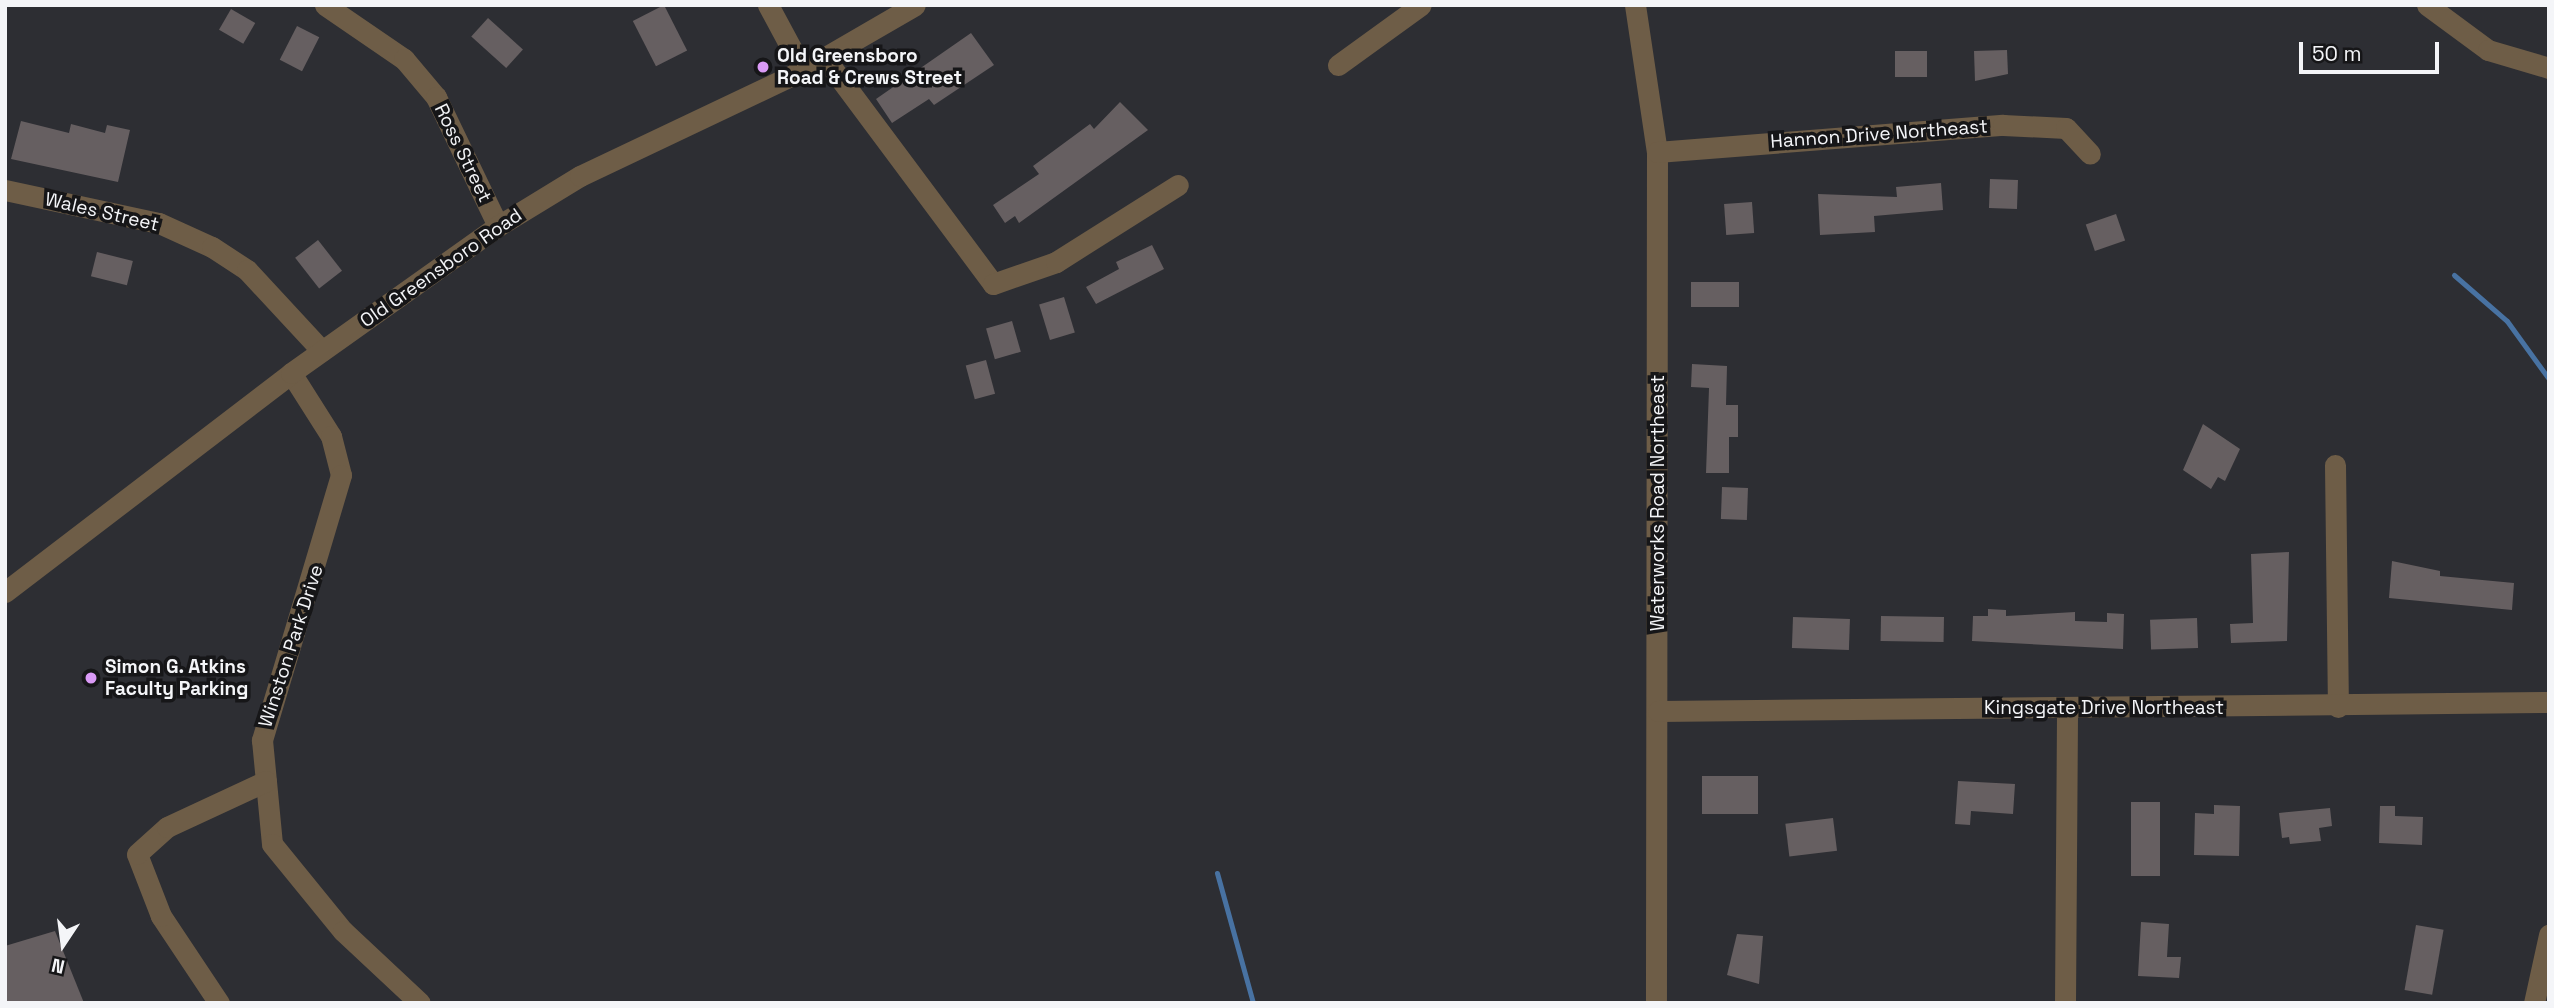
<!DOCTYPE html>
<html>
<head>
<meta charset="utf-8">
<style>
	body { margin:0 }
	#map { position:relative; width:2554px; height:1008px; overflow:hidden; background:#2d2e33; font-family:"Space Grotesk",sans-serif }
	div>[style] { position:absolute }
	.stream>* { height:5px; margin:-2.5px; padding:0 2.5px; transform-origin:2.5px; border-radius:2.5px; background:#4872a2 }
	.building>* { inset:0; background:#665f61; transform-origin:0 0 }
	.minor>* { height:21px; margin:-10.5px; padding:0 10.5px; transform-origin:10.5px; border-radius:10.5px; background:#6e5d47 }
	.dots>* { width:19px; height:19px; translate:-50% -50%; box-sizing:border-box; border:4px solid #161618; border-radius:50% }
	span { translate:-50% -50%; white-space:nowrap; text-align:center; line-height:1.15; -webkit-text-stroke:7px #161618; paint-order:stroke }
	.poi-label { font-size:19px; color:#f4f5f8; font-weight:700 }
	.left { translate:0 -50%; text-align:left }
	.street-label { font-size:19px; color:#f4f5f8 }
	.frame { position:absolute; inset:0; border:7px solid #f4f5f8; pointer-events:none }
	.north { position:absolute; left:28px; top:910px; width:70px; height:70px; -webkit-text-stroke:5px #161618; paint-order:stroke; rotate:193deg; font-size:19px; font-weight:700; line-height:28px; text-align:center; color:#f4f5f8 }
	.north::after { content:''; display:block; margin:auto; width:24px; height:32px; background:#f4f5f8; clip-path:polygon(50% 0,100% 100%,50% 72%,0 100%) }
	.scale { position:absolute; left:2299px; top:42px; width:140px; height:32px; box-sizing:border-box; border:4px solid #f4f5f8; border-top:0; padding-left:9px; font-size:21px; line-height:24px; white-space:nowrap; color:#f4f5f8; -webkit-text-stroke:5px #161618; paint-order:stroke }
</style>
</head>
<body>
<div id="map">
	<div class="stream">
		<i style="left:2454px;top:275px;width:70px;rotate:41deg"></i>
		<i style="left:2507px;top:321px;width:72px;rotate:54.1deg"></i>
		<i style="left:1217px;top:873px;width:135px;rotate:74.5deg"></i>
	</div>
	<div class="building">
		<i style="left:664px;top:5px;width:51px;height:35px;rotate:63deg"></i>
		<i style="left:231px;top:9px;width:28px;height:24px;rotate:30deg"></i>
		<i style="left:488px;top:18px;width:47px;height:25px;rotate:42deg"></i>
		<i style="left:297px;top:26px;width:25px;height:38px;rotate:27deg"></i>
		<i style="clip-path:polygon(971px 33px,994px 65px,934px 105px,929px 99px,892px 123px,876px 99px)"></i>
		<i style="clip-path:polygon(2007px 50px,2008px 74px,1975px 81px,1974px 51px)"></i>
		<i style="left:1895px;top:51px;width:32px;height:26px"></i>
		<i style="clip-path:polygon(1120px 102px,1148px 130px,1019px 223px,1015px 216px,1005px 223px,993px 205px,1039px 174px,1033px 166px,1090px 124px,1094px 129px)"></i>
		<i style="clip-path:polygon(21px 121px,69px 133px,71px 124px,105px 133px,107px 125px,130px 130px,118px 182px,11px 159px)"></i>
		<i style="left:1990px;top:179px;width:28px;height:29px;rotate:2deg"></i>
		<i style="clip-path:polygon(1941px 183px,1943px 210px,1874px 216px,1875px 232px,1820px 235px,1818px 194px,1897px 197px,1896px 187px)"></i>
		<i style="left:1752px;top:202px;width:31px;height:28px;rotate:86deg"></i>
		<i style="left:2116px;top:214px;width:28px;height:32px;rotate:71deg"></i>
		<i style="left:318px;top:240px;width:39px;height:29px;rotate:52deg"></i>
		<i style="clip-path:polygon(1152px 245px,1164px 269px,1096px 304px,1086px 287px,1119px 269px,1116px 262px)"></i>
		<i style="left:97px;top:252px;width:37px;height:25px;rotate:14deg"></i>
		<i style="left:1691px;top:282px;width:48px;height:25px"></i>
		<i style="left:1064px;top:297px;width:37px;height:26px;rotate:73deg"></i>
		<i style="left:1012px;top:321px;width:32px;height:27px;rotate:74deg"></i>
		<i style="left:986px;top:360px;width:35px;height:21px;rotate:75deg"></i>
		<i style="clip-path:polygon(1692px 364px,1727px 366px,1726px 405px,1738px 405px,1738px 437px,1729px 437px,1729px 473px,1706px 473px,1709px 388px,1691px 387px)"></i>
		<i style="clip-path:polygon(2203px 424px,2240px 449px,2225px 481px,2218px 477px,2211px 489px,2183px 470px)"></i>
		<i style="left:1722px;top:487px;width:26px;height:32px;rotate:2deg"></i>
		<i style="clip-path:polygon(2289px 552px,2287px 641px,2231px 643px,2230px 624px,2253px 623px,2251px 554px)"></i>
		<i style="clip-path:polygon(2392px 561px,2440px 571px,2440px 576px,2514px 583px,2512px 610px,2389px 598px)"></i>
		<i style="clip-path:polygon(1988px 609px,2006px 610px,2006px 616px,2075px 612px,2075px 621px,2107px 622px,2107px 613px,2124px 614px,2123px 649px,1972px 641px,1973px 616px,1988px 616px)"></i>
		<i style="left:1881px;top:616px;width:63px;height:25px;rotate:1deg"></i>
		<i style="left:1793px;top:617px;width:57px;height:31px;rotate:2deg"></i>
		<i style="left:2197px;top:618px;width:30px;height:47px;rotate:88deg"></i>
		<i style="left:1702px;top:776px;width:56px;height:38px"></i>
		<i style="clip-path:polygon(1958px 781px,2015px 784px,2013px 814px,1971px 811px,1970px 825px,1955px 824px)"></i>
		<i style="left:2131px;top:802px;width:29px;height:74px"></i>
		<i style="clip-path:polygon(2214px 805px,2240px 806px,2239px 856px,2194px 855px,2195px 813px,2214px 814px)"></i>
		<i style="clip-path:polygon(2380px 806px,2395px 806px,2395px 816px,2423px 817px,2422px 845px,2379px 843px)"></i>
		<i style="clip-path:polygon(2330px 808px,2332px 826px,2319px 828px,2321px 841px,2290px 844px,2289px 837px,2282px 838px,2279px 813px)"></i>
		<i style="left:1833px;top:818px;width:33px;height:48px;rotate:83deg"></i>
		<i style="clip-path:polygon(2141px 922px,2169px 924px,2167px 957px,2181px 957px,2179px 978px,2138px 976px)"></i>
		<i style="left:2416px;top:925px;width:28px;height:66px;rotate:10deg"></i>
		<i style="clip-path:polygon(55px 931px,84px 1003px,5px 1003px,5px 946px)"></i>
		<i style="clip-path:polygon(1737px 934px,1763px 936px,1759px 984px,1727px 975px)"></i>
	</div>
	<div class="minor">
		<i style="left:325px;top:5px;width:96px;rotate:34.4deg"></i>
		<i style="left:404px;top:59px;width:50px;rotate:49.9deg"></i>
		<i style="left:436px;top:97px;width:143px;rotate:64.3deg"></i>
		<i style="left:768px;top:5px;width:74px;rotate:61.7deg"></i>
		<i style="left:1635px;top:5px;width:149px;rotate:81.5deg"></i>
		<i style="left:1657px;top:152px;width:851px;rotate:90.07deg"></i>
		<i style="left:2427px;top:5px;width:76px;rotate:36.4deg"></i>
		<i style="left:2488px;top:50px;width:64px;rotate:16.4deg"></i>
		<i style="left:824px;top:57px;width:283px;rotate:53.3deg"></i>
		<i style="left:993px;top:284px;width:67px;rotate:-19.2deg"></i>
		<i style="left:1056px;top:262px;width:144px;rotate:-32.3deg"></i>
		<i style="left:1338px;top:65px;width:102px;rotate:-35.9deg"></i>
		<i style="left:1657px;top:152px;width:347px;rotate:-4.5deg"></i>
		<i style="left:2003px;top:125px;width:63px;rotate:2.7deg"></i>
		<i style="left:2066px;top:128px;width:35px;rotate:47deg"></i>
		<i style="left:5px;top:190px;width:157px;rotate:12.1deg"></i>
		<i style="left:159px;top:223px;width:58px;rotate:24.4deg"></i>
		<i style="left:212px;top:247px;width:42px;rotate:33.3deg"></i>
		<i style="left:247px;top:270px;width:110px;rotate:47.2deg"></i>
		<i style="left:291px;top:373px;width:75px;rotate:57.6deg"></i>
		<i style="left:331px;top:436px;width:40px;rotate:75.6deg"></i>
		<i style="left:341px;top:475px;width:277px;rotate:106.6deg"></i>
		<i style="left:262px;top:740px;width:104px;rotate:84.5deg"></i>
		<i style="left:272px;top:844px;width:112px;rotate:50.8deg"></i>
		<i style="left:343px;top:931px;width:105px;rotate:43.1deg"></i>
		<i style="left:2335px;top:465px;width:242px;rotate:89.3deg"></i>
		<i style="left:5px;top:592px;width:360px;rotate:-37.4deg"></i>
		<i style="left:291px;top:373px;width:254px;rotate:-35.4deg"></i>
		<i style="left:498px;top:226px;width:96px;rotate:-31.4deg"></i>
		<i style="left:580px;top:176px;width:247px;rotate:-25.4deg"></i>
		<i style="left:803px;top:70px;width:129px;rotate:-30.1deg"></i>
		<i style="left:1658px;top:711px;width:891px;rotate:-0.58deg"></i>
		<i style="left:219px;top:1003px;width:105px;rotate:-123.7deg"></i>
		<i style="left:161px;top:916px;width:66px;rotate:-111.2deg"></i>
		<i style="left:137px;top:854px;width:40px;rotate:-42deg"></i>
		<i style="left:167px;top:827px;width:109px;rotate:-24.9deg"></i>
		<i style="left:2065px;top:1003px;width:294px;rotate:-89.6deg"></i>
		<i style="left:2534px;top:1003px;width:70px;rotate:-77.6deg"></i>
	</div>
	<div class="dots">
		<i style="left:763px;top:67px;background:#da9af6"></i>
		<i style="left:91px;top:678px;background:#da9af6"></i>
	</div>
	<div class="poi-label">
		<span class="left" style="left:777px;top:67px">Old Greensboro<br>Road &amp; Crews Street</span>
		<span class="left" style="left:105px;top:678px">Simon G. Atkins<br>Faculty Parking</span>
	</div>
	<div class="street-label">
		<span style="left:1879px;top:134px;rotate:-4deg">Hannon Drive Northeast</span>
		<span style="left:463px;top:153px;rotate:64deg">Ross Street</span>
		<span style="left:102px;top:212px;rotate:13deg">Wales Street</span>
		<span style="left:441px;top:268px;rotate:-35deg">Old Greensboro Road</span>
		<span style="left:1658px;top:503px;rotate:-90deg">Waterworks Road Northeast</span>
		<span style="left:291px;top:646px;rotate:-72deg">Winston Park Drive</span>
		<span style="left:2104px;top:708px">Kingsgate Drive Northeast</span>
	</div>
	<div class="frame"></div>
	<div class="north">N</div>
	<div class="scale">50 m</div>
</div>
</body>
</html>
